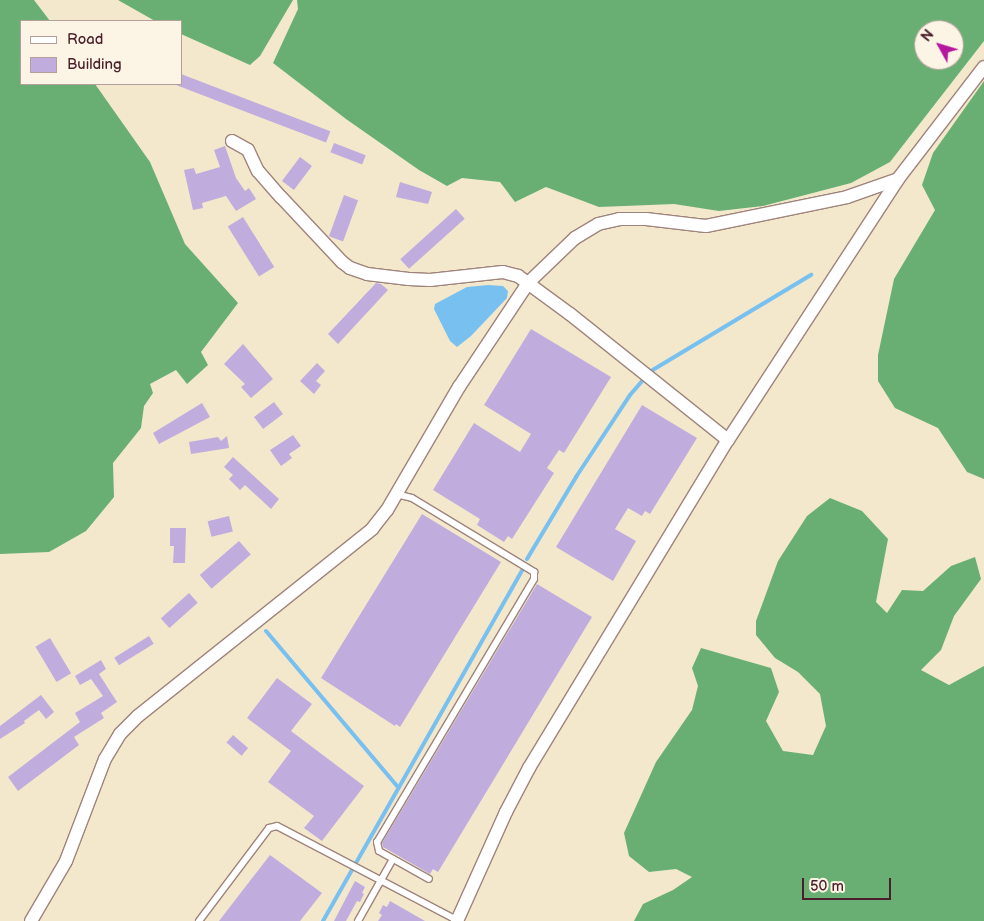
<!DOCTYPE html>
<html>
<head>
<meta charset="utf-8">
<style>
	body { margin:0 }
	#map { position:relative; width:984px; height:921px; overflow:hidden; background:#f3e8cc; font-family:"Balsamiq Sans",sans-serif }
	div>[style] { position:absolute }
	.forest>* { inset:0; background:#69af74 }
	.water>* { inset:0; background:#78c0f0 }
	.stream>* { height:4px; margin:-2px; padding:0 2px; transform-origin:2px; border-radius:2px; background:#78c0f0 }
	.building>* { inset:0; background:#c0adde; transform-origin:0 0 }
	.roads { filter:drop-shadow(1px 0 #9e847c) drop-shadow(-1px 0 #9e847c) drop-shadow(0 1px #9e847c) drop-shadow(0 -1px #9e847c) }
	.lane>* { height:6px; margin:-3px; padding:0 3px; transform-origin:3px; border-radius:3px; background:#fff }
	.street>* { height:12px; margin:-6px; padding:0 6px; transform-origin:6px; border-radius:6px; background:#fff }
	span { translate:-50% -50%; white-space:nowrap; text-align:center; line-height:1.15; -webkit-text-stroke:4px #fcf5e5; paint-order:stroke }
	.legend { position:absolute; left:20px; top:20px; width:162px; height:65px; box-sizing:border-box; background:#fcf5e5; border:1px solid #b59f9b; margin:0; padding:6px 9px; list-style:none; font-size:15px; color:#4a1f2b }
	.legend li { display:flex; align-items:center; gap:10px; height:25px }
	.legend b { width:25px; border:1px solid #b59f9b }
	.north { position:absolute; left:914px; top:20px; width:50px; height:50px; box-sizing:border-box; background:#fcf5e5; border:1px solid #b59f9b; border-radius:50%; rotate:309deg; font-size:14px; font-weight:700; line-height:20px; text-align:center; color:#4a1f2b }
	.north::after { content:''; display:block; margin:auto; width:18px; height:22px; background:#b5179e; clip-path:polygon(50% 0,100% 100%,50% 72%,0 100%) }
	.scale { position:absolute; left:802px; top:878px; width:89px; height:22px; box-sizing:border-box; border:2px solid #4a1f2b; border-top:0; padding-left:6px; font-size:15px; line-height:18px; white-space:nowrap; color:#4a1f2b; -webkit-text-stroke:4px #fcf5e5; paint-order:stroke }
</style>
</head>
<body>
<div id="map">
	<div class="forest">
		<i style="clip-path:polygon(0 0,34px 0,50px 21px,21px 21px,21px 84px,95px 84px,150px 162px,185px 244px,238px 303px,201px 352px,208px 365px,187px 384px,176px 370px,150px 384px,153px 393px,144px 406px,141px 428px,113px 463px,114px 497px,86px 531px,49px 552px,0 554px)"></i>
		<i style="clip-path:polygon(118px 0,293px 0,260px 56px,250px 65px,181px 34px,181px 21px,155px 21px)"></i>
		<i style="clip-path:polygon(evenodd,297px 0,984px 0,984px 41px,890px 162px,851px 183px,763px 206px,719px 211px,674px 204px,599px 207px,546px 187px,515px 202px,500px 182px,462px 178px,447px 186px,419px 170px,346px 119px,273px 63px,298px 9px,297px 0,924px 30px,954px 30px,954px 60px,924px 60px,924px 30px)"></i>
		<i style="clip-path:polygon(984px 81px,984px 479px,967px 472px,938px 428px,895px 408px,878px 381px,878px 355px,894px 279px,935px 210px,922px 185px,933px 153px)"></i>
		<i style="clip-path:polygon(830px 498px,862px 511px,888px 539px,876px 602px,887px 613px,902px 590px,923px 591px,951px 566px,975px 557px,981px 579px,954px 616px,941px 650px,921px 670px,949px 685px,984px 666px,984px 921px,634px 921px,643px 904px,673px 890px,692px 877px,676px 869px,649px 872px,629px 856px,624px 833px,656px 762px,692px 710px,698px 686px,692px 668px,701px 648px,771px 668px,779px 692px,766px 721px,783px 751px,813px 755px,826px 726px,820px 694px,798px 672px,775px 658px,756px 635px,756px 621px,778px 561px,807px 516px)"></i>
	</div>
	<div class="water">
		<i style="clip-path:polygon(488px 285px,503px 286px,508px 291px,507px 298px,471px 336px,457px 347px,450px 341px,434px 309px,435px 304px,467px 287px)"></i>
	</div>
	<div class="stream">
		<i style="left:651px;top:371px;width:187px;rotate:-31deg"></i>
		<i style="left:527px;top:559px;width:96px;rotate:-59.1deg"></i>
		<i style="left:576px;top:477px;width:98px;rotate:-56.6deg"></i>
		<i style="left:630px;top:395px;width:21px;rotate:-49deg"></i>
		<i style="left:266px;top:631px;width:204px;rotate:49.8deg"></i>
		<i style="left:323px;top:921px;width:403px;rotate:-60.4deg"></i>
	</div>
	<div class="building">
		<i style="left:181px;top:74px;width:160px;height:12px;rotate:21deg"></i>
		<i style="left:334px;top:143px;width:34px;height:10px;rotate:21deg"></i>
		<i style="clip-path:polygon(225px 146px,236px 178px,245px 191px,249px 188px,256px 199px,236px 211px,226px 196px,202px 203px,203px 208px,193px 210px,184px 170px,194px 168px,196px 174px,220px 167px,214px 150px)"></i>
		<i style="left:300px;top:157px;width:15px;height:30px;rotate:37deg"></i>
		<i style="clip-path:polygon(400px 182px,432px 192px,428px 204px,396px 197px)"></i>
		<i style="left:344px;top:195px;width:15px;height:44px;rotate:20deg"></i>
		<i style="left:456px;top:209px;width:13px;height:75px;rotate:48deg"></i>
		<i style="left:243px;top:217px;width:59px;height:18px;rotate:58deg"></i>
		<i style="clip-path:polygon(376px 283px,381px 284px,388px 290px,338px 344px,328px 334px)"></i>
		<i style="clip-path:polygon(531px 329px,611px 377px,564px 453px,559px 450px,547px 468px,554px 473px,512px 539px,508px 536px,504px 542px,477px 525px,480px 519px,433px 490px,474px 423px,520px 452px,531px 434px,484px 405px)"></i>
		<i style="clip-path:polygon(243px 344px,273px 379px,251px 398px,241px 387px,245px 384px,224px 364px)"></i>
		<i style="clip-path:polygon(317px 363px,325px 371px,316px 381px,321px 385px,314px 394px,300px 381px)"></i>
		<i style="left:274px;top:402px;width:15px;height:25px;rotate:53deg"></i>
		<i style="clip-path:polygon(202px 403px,210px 417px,159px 444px,153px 433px)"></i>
		<i style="clip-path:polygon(642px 405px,697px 438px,650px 514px,645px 511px,642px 516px,628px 508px,615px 529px,636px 541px,613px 581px,556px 547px)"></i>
		<i style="clip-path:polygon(293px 435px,301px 446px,289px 454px,292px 458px,281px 466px,270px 450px)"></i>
		<i style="clip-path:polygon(227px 436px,229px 448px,191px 454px,189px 442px,218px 437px,221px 441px)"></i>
		<i style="clip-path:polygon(233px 457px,279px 499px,271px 509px,245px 485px,240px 490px,229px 479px,233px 475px,224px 467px)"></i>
		<i style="clip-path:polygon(422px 514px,501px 562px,400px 727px,396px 724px,395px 726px,321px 678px)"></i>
		<i style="left:229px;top:516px;width:16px;height:22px;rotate:76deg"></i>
		<i style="clip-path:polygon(170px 528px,186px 528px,185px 563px,173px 563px,174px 546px,170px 546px)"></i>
		<i style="left:239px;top:541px;width:18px;height:52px;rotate:49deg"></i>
		<i style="clip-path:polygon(537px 584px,592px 617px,438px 872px,433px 869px,430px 874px,383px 847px,382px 843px)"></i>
		<i style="left:189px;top:593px;width:13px;height:38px;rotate:48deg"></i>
		<i style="left:149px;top:636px;width:9px;height:41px;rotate:58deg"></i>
		<i style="left:50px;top:638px;width:41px;height:17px;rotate:59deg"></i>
		<i style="clip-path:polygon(101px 660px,106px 669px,99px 674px,117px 702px,101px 713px,104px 718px,74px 737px,79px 745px,18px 791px,8px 777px,80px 722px,75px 713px,103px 696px,91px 679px,80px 685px,75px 676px)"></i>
		<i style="clip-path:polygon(277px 678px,312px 704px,291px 731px,364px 786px,322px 841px,304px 828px,314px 816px,268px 782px,291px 751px,247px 718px)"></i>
		<i style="clip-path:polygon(41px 695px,54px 712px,46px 719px,39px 710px,24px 721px,25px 723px,0 739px,0 726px)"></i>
		<i style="left:233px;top:735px;width:20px;height:10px;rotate:41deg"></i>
		<i style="clip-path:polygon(270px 855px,322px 893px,300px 921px,219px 921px)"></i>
		<i style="clip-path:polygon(355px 881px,365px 887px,362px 893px,364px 894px,360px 902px,357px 901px,346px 921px,334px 921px)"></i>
		<i style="clip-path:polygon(390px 901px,425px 921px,378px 921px,382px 915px,379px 913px,383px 905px,387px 907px)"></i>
	</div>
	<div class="roads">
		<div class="lane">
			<i style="left:396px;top:494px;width:16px;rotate:14deg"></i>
			<i style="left:412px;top:498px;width:143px;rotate:31.2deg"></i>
			<i style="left:534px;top:572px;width:7px;rotate:90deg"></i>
			<i style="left:534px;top:579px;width:306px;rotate:120.8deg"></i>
			<i style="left:377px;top:842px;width:9px;rotate:77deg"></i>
			<i style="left:379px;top:851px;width:57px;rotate:29.2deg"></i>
			<i style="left:199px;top:921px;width:116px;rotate:-53deg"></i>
			<i style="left:269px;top:828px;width:8px;rotate:-14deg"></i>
			<i style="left:277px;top:826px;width:203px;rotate:27.6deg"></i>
			<i style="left:358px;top:921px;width:71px;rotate:-60.6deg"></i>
		</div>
		<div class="street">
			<i style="left:232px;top:141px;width:18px;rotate:29deg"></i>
			<i style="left:248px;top:150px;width:23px;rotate:65deg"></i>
			<i style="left:258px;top:171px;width:35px;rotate:49deg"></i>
			<i style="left:281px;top:197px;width:89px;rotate:46.8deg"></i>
			<i style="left:342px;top:262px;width:10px;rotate:37deg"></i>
			<i style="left:350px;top:268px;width:18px;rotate:19deg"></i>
			<i style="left:367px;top:274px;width:42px;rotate:6.8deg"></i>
			<i style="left:409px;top:279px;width:21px;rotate:3deg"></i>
			<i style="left:430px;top:280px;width:73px;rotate:-6.3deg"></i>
			<i style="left:503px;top:272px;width:16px;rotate:15deg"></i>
			<i style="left:518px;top:276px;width:64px;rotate:36.2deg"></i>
			<i style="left:570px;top:314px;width:202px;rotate:38.6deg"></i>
			<i style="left:31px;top:921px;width:69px;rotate:-59.7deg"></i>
			<i style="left:66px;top:861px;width:109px;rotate:-69.1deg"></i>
			<i style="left:105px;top:759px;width:29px;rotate:-59deg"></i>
			<i style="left:120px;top:734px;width:25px;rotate:-45deg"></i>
			<i style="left:138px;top:716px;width:300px;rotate:-38.6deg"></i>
			<i style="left:372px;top:529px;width:24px;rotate:-52deg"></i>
			<i style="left:387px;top:510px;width:143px;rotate:-59.7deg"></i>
			<i style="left:459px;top:387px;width:125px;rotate:-56.4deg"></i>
			<i style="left:528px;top:283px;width:65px;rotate:-43.8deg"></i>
			<i style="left:575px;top:238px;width:27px;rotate:-31deg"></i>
			<i style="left:598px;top:224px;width:22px;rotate:-13deg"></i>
			<i style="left:619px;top:219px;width:27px"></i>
			<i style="left:646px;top:219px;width:60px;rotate:6.7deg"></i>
			<i style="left:706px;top:226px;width:144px;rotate:-11.6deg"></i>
			<i style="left:847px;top:197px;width:54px;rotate:-19.4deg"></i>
			<i style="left:457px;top:921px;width:120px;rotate:-65.8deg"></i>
			<i style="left:506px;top:812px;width:50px;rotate:-62.4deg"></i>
			<i style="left:529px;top:768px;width:384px;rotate:-58.8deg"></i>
			<i style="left:728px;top:440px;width:311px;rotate:-56.9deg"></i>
			<i style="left:898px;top:179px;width:141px;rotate:-52.5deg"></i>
		</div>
	</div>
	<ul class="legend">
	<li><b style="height:6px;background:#fff"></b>Road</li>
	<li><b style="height:14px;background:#c0adde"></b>Building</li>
	</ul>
	<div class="north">N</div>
	<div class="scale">50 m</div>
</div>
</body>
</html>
